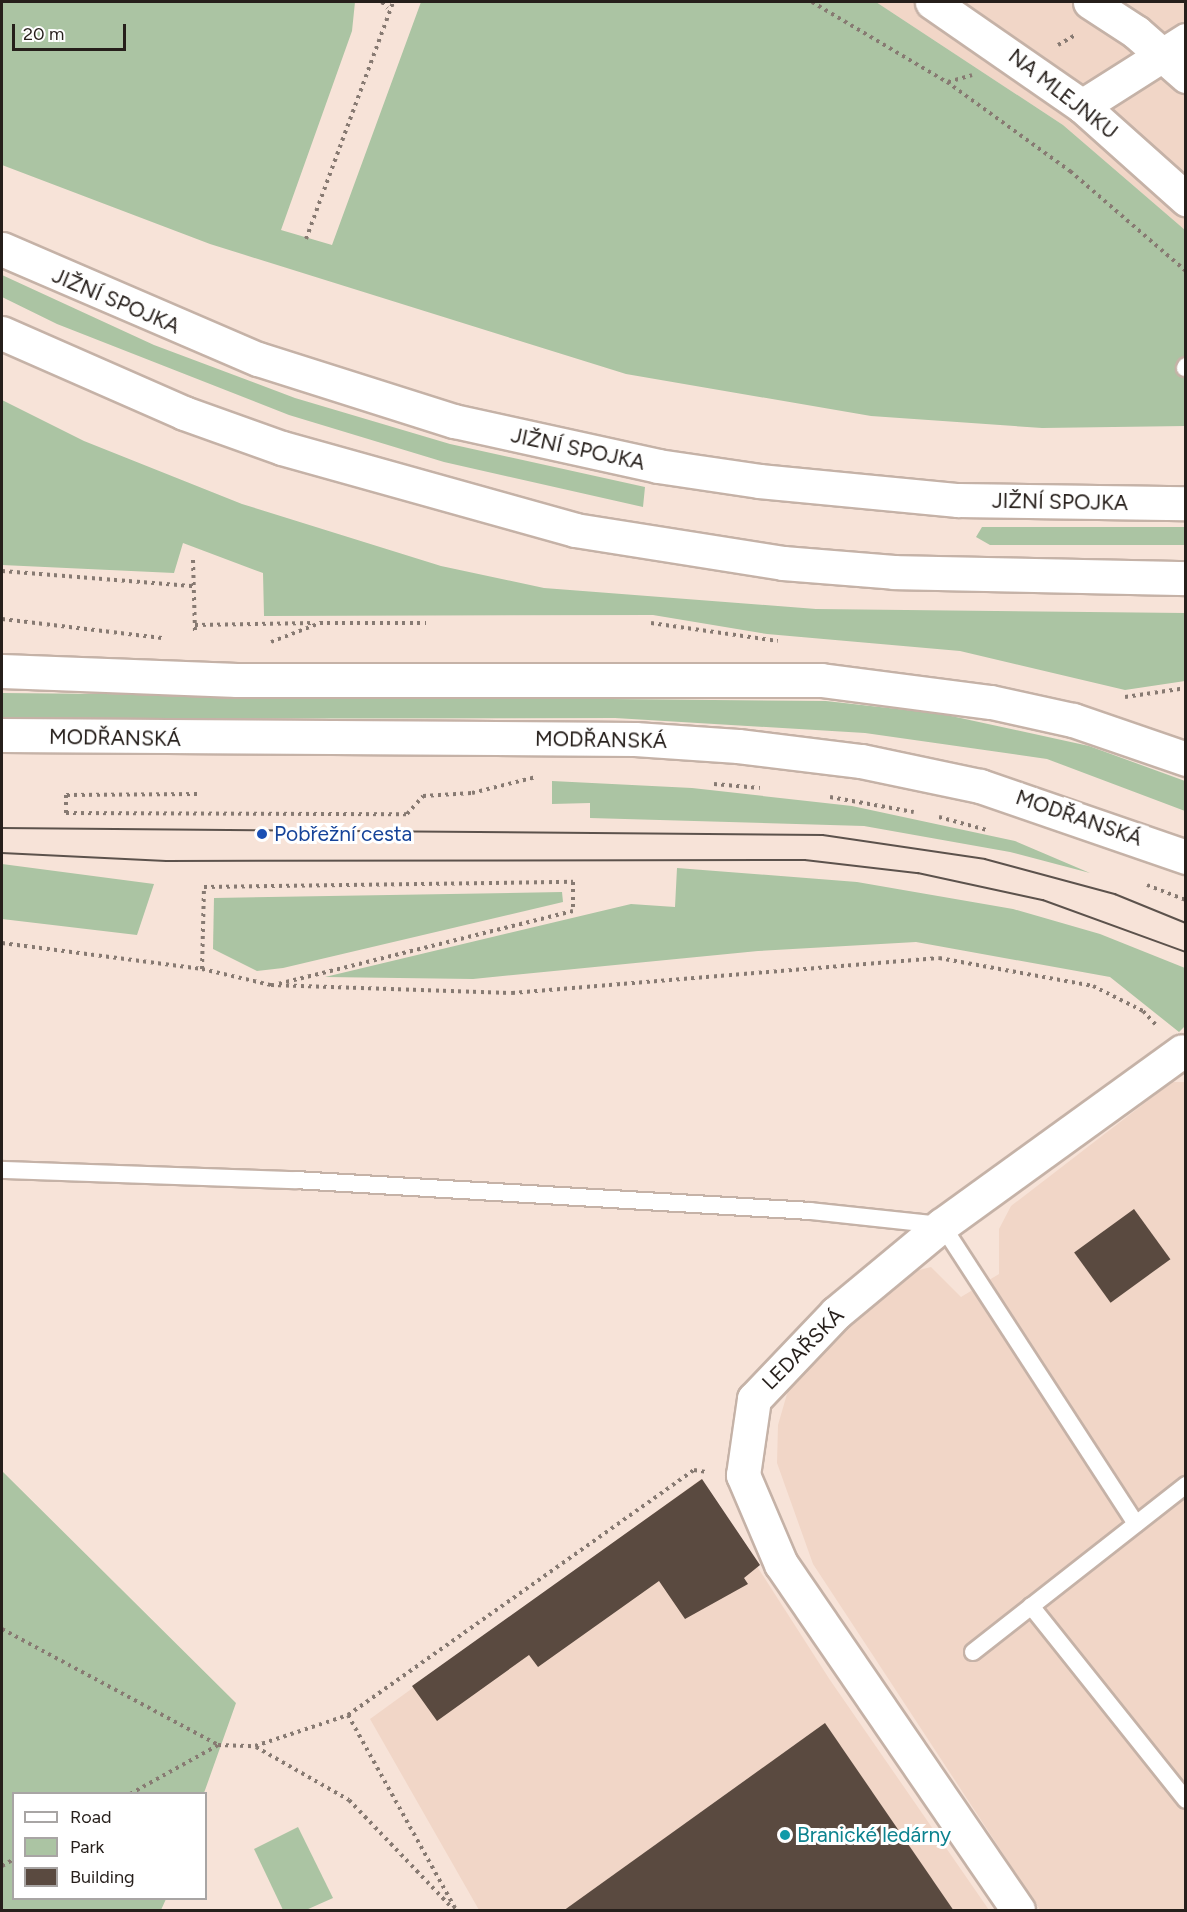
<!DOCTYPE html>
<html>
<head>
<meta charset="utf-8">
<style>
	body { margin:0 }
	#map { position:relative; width:1187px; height:1912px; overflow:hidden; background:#f7e3d8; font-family:Figtree,sans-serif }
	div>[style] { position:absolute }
	.built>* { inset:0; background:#f1d6c7 }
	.green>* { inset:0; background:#abc4a3 }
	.building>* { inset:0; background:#5a4a40; transform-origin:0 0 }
	.path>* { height:4px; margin-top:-2px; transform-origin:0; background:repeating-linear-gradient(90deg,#877a72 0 3px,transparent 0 7.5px) }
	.roads { filter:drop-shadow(2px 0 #c5b2a7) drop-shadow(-2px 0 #c5b2a7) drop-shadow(0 2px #c5b2a7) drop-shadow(0 -2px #c5b2a7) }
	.lane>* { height:16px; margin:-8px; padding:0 8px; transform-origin:8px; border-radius:8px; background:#fff }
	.street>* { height:33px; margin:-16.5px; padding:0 16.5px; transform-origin:16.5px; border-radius:16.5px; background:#fff }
	.secondary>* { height:33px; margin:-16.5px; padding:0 16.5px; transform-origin:16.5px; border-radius:16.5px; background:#fff }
	.primary>* { height:33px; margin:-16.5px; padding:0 16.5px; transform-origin:16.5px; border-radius:16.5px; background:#fff }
	.highway>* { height:33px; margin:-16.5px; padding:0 16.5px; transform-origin:16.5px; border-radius:16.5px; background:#fff }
	.tram>* { height:1.5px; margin:-0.75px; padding:0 0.75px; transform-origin:0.75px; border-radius:0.75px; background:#5c524c }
	.dots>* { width:16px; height:16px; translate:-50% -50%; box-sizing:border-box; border:3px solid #fff; border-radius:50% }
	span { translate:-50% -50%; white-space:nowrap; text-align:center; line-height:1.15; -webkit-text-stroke:6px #fff; paint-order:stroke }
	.street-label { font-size:21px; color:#261f1b }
	.transit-label { font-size:21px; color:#164399 }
	.left { translate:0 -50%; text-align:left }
	.culture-label { font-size:21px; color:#0d838f }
	.frame { position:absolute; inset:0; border:3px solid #261f1b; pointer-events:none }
	.legend { position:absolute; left:12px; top:1792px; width:195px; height:108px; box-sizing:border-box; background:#fff; border:2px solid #a8a5a4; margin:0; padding:8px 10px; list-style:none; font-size:18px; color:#261f1b }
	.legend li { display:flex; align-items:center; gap:12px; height:30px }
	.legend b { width:30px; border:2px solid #a8a5a4 }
	.scale { position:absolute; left:12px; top:24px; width:114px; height:27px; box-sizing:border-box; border:3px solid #261f1b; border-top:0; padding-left:8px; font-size:18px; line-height:21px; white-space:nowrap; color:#261f1b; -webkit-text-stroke:4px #fff; paint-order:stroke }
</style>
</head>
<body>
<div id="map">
	<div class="built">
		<i style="clip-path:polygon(876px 2px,1185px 2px,1185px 230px,1063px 125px)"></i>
		<i style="clip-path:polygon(1172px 1082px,1185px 1082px,1185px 1910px,1040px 1910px,813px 1564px,777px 1463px,778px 1425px,789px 1387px,839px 1324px,911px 1272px,931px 1267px,961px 1297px,999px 1274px,999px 1229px,1011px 1206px)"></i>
		<i style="clip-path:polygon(701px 1479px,830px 1680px,989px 1910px,479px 1910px,370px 1719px)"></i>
	</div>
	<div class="green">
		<i style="clip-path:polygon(2px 2px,355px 2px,352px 31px,281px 230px,332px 245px,421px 2px,876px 2px,1063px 125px,1185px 230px,1185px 426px,1042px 428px,871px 416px,626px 374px,210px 244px,2px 165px)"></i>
		<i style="clip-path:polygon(2px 275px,154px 345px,295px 398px,450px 444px,645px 487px,643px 507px,444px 462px,289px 415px,57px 324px,2px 297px)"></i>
		<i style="clip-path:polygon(2px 400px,84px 441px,242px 504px,441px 566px,544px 588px,816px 609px,1185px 613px,1185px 681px,1125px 690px,960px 651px,767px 634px,653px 615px,264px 616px,263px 573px,183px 543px,174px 573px,2px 565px)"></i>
		<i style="clip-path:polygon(982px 527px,1185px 527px,1185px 545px,990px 545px,976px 537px)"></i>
		<i style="clip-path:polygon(2px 693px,826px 701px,942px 714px,1089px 746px,1185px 781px,1185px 811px,1047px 759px,865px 733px,615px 718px,2px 719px)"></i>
		<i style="clip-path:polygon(552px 781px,692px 788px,852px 806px,1015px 841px,1090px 873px,1010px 852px,864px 826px,590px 818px,590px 803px,552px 804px)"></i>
		<i style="clip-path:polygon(2px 864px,154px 884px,137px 935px,2px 919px)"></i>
		<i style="clip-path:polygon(677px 868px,857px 882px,1013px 909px,1100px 934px,1185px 968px,1185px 1026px,1179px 1032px,1110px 977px,916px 942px,758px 951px,473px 979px,325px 977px,631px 904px,675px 907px)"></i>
		<i style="clip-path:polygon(562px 892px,563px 902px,283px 968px,257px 971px,213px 949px,214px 898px)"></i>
		<i style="clip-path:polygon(2px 1471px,236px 1703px,204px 1793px,14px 1794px,14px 1898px,166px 1899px,161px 1910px,2px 1910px)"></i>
		<i style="clip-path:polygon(298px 1827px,333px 1898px,306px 1910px,283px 1910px,254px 1849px)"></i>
	</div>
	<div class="building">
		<i style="left:1134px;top:1209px;width:62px;height:74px;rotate:54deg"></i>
		<i style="clip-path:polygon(702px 1479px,760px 1565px,744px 1578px,748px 1584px,685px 1619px,659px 1581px,538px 1667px,529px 1655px,437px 1721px,412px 1686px)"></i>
		<i style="clip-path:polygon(825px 1723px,954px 1911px,563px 1911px)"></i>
	</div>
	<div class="path">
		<i style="left:382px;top:2px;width:8px;rotate:50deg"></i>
		<i style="left:812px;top:2px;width:157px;rotate:30.7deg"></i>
		<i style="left:947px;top:82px;width:152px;rotate:35.9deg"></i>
		<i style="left:1070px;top:171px;width:153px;rotate:40.8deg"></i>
		<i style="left:1058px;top:45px;width:20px;rotate:-30deg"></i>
		<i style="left:948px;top:82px;width:25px;rotate:-16deg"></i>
		<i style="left:306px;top:239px;width:252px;rotate:-69.8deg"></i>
		<i style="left:193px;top:560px;width:71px;rotate:88.4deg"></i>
		<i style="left:2px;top:571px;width:193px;rotate:4.5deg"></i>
		<i style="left:2px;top:619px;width:161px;rotate:6.8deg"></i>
		<i style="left:651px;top:623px;width:128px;rotate:8.1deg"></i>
		<i style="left:195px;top:625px;width:119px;rotate:-1deg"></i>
		<i style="left:271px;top:642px;width:53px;rotate:-21.2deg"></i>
		<i style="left:320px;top:623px;width:106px"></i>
		<i style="left:1125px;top:697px;width:62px;rotate:-8.4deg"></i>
		<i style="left:714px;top:784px;width:46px;rotate:5deg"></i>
		<i style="left:197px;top:794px;width:131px;rotate:179.6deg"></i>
		<i style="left:66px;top:795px;width:18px;rotate:90deg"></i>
		<i style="left:66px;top:813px;width:341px;rotate:0.2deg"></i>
		<i style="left:407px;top:814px;width:24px;rotate:-48deg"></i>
		<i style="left:423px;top:796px;width:49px;rotate:-3.5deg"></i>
		<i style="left:472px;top:793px;width:66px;rotate:-14deg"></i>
		<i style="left:830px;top:797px;width:85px;rotate:10.1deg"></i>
		<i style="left:939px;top:817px;width:50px;rotate:15.2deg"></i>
		<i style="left:1147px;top:885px;width:42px;rotate:21deg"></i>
		<i style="left:2px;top:943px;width:202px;rotate:7.4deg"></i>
		<i style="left:202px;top:969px;width:71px;rotate:13.1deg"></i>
		<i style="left:271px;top:985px;width:241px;rotate:1.9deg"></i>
		<i style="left:512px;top:993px;width:428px;rotate:-4.7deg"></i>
		<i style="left:939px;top:958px;width:157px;rotate:10.3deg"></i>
		<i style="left:1093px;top:986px;width:56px;rotate:26.6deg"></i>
		<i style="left:1143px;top:1011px;width:19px;rotate:47deg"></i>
		<i style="left:202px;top:969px;width:82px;rotate:-88.6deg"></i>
		<i style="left:204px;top:887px;width:369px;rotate:-0.8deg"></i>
		<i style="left:573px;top:882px;width:29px;rotate:90deg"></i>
		<i style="left:573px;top:911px;width:304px;rotate:166.1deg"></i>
		<i style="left:2px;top:1629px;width:245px;rotate:28.2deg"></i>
		<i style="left:218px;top:1745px;width:37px;rotate:2deg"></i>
		<i style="left:255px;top:1746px;width:98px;rotate:-18.4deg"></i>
		<i style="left:348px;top:1715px;width:424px;rotate:-35.3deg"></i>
		<i style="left:694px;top:1470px;width:12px;rotate:9deg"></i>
		<i style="left:348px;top:1715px;width:223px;rotate:61deg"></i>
		<i style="left:256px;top:1747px;width:107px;rotate:29.7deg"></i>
		<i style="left:349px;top:1800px;width:152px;rotate:46.3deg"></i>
		<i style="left:130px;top:1794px;width:101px;rotate:-29.1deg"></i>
		<i style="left:2px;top:1866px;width:14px;rotate:-30deg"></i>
	</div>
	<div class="roads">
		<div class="lane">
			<i style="left:1185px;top:368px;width:2px;rotate:-63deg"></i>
			<i style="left:2px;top:1170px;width:293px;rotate:2deg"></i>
			<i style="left:295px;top:1180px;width:516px;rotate:3.44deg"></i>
			<i style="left:810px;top:1211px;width:133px;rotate:6.1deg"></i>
			<i style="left:942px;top:1225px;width:356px;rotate:57deg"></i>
			<i style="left:1031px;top:1606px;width:248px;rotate:51.4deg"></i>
			<i style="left:973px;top:1652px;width:271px;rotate:-38.1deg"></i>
		</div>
		<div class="street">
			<i style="left:932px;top:2px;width:183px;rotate:34.7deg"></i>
			<i style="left:1082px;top:106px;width:140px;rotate:41.8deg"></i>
			<i style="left:1090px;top:2px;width:55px;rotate:33.1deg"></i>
			<i style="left:1136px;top:32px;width:67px;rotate:41.3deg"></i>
			<i style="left:1082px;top:106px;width:123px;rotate:-32.4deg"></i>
			<i style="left:1018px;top:1910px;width:419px;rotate:-124.4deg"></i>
			<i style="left:781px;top:1564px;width:97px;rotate:-113.1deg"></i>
			<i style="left:743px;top:1475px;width:77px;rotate:-81.8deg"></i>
			<i style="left:754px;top:1399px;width:119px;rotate:-46.4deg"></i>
			<i style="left:836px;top:1313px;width:138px;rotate:-39.7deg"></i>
			<i style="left:942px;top:1225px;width:296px;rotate:-35.9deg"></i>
		</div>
		<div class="secondary">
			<i style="left:2px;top:671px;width:235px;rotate:2.2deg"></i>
			<i style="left:237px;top:680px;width:584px"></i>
			<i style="left:821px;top:680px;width:171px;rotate:7.4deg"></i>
			<i style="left:991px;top:702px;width:84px;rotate:12.4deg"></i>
			<i style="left:1073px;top:720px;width:120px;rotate:19deg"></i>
			<i style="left:2px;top:735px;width:633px;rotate:0.36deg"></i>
			<i style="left:635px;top:739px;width:103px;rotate:3.9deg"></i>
			<i style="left:738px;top:746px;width:124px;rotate:7deg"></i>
			<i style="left:861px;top:761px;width:122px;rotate:11.9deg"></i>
			<i style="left:980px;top:786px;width:218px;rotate:19deg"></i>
		</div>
		<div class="primary">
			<i style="left:2px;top:249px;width:279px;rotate:23.3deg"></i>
			<i style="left:258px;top:359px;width:206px;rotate:17.6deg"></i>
		</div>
		<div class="highway">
			<i style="left:2px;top:333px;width:199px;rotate:23.7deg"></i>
			<i style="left:184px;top:413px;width:104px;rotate:19.7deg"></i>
			<i style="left:282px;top:448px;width:304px;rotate:15.6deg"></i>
			<i style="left:575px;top:530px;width:211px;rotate:9deg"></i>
			<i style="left:783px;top:563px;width:111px;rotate:4.6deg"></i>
			<i style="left:894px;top:572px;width:292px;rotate:1.2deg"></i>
			<i style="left:454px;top:421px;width:209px;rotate:12.4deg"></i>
			<i style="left:658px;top:466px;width:102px;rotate:8.4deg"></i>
			<i style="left:759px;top:481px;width:200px;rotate:5.5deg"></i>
			<i style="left:958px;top:500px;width:228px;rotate:0.8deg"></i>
		</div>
	</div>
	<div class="tram">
		<i style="left:2px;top:828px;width:821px;rotate:0.49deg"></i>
		<i style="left:823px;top:835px;width:164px;rotate:8.4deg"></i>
		<i style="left:985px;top:859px;width:135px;rotate:15.1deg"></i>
		<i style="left:1115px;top:894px;width:77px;rotate:22.2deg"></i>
		<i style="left:2px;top:853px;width:164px;rotate:2.8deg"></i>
		<i style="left:166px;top:861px;width:639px;rotate:-0.09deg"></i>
		<i style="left:805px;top:860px;width:114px;rotate:6.6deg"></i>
		<i style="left:918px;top:873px;width:128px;rotate:12.2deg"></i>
		<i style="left:1043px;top:900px;width:152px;rotate:20deg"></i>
	</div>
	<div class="dots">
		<i style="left:262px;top:834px;background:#1a4fb4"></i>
		<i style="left:785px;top:1835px;background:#0f9aa8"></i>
	</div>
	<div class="street-label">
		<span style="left:1063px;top:94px;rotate:38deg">NA MLEJNKU</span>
		<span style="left:116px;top:301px;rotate:23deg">JIŽNÍ SPOJKA</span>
		<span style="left:578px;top:449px;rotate:12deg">JIŽNÍ SPOJKA</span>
		<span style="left:1060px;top:502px;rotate:1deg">JIŽNÍ SPOJKA</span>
		<span style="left:115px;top:738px;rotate:1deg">MODŘANSKÁ</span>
		<span style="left:601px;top:740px;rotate:1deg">MODŘANSKÁ</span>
		<span style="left:1079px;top:818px;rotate:19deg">MODŘANSKÁ</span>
		<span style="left:803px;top:1349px;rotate:-45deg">LEDAŘSKÁ</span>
	</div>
	<div class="transit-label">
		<span class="left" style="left:274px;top:834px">Pobřežní cesta</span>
	</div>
	<div class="culture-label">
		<span class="left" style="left:797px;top:1835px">Branické ledárny</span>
	</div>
	<div class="frame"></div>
	<ul class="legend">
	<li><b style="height:8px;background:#fff"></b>Road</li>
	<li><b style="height:16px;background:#abc4a3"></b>Park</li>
	<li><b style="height:16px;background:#5a4a40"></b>Building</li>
	</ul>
	<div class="scale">20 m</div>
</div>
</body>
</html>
